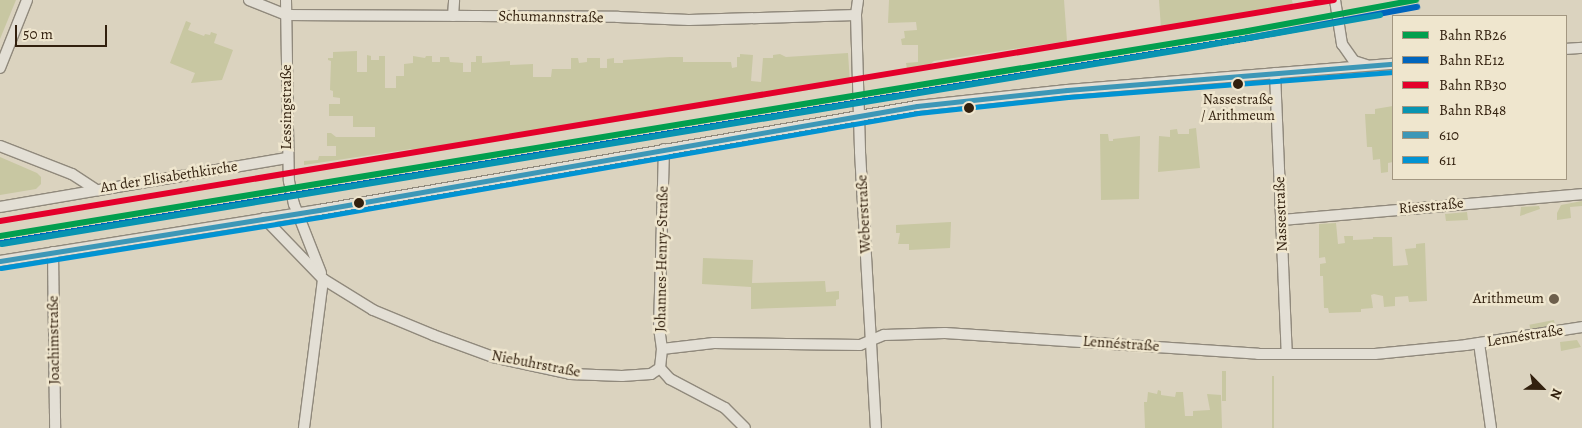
<!DOCTYPE html>
<html>
<head>
<meta charset="utf-8">
<style>
	body { margin:0 }
	#map { position:relative; width:1582px; height:428px; overflow:hidden; background:#dbd3bf; font-family:Alegreya,serif }
	div>[style] { position:absolute }
	.green>* { inset:0; background:#c8c7a2; transform-origin:0 0 }
	.roads { filter:drop-shadow(1px 0 #90897c) drop-shadow(-1px 0 #90897c) drop-shadow(0 1px #90897c) drop-shadow(0 -1px #90897c) }
	.minor>* { height:10px; margin:-5px; padding:0 5px; transform-origin:5px; border-radius:5px; background:#e3dfd5 }
	.bus-1>* { height:5px; margin:-2.5px; padding:0 2.5px; transform-origin:2.5px; border-radius:2.5px; background:#3d97b7 }
	.bus-2>* { height:5px; margin:-2.5px; padding:0 2.5px; transform-origin:2.5px; border-radius:2.5px; background:#0293d2 }
	.rail-1>* { height:6px; margin:-3px; padding:0 3px; transform-origin:3px; border-radius:3px; background:#029f4e }
	.rail-2>* { height:6px; margin:-3px; padding:0 3px; transform-origin:3px; border-radius:3px; background:#0065bd }
	.rail-3>* { height:6px; margin:-3px; padding:0 3px; transform-origin:3px; border-radius:3px; background:#e4002b }
	.rail-4>* { height:6px; margin:-3px; padding:0 3px; transform-origin:3px; border-radius:3px; background:#0894b1 }
	.dots>* { width:14px; height:14px; translate:-50% -50%; box-sizing:border-box; border:2px solid #efe6ce; border-radius:50% }
	span { translate:-50% -50%; white-space:nowrap; text-align:center; line-height:1.15; -webkit-text-stroke:5px #efe6ce; paint-order:stroke }
	.bus-label { font-size:14px; color:#32200e }
	.street-label { font-size:15px; color:#32200e }
	.poi-label { font-size:15px; color:#32200e }
	.right { translate:-100% -50%; text-align:right }
	.legend { position:absolute; left:1392px; top:15px; width:175px; height:165px; box-sizing:border-box; background:#efe6ce; border:1px solid #a39781; margin:0; padding:6px 9px; list-style:none; font-size:15px; color:#32200e }
	.legend li { display:flex; align-items:center; gap:10px; height:25px }
	.legend b { width:25px; border:1px solid #a39781 }
	.north { position:absolute; left:1517px; top:363px; width:50px; height:50px; -webkit-text-stroke:4px #efe6ce; paint-order:stroke; rotate:113deg; font-size:14px; font-weight:700; line-height:20px; text-align:center; color:#32200e }
	.north::after { content:''; display:block; margin:auto; width:18px; height:22px; background:#32200e; clip-path:polygon(50% 0,100% 100%,50% 72%,0 100%) }
	.scale { position:absolute; left:15px; top:25px; width:92px; height:22px; box-sizing:border-box; border:2px solid #32200e; border-top:0; padding-left:6px; font-size:15px; line-height:18px; white-space:nowrap; color:#32200e; -webkit-text-stroke:4px #efe6ce; paint-order:stroke }
</style>
</head>
<body>
<div id="map">
	<div class="green">
		<i style="clip-path:polygon(0 0,16px 0,0 39px)"></i>
		<i style="clip-path:polygon(889px 0,1064px 0,1067px 41px,934px 61px,926px 68px,907px 69px,906px 63px,918px 62px,918px 45px,902px 45px,901px 39px,905px 38px,904px 31px,917px 30px,916px 22px,888px 23px)"></i>
		<i style="clip-path:polygon(1159px 0,1292px 0,1293px 5px,1161px 28px)"></i>
		<i style="clip-path:polygon(186px 21px,191px 23px,188px 30px,204px 36px,205px 34px,210px 35px,211px 32px,217px 34px,214px 43px,233px 50px,222px 80px,191px 83px,195px 73px,170px 63px)"></i>
		<i style="clip-path:polygon(357px 51px,357px 72px,367px 72px,367px 55px,371px 56px,371px 60px,379px 60px,379px 56px,385px 56px,385px 88px,396px 88px,396px 76px,404px 76px,404px 64px,413px 63px,413px 56px,425px 58px,426px 56px,432px 56px,432px 62px,440px 62px,440px 57px,449px 57px,450px 62px,463px 63px,463px 72px,471px 72px,471px 62px,476px 62px,476px 56px,482px 56px,482px 63px,510px 61px,510px 65px,533px 64px,533px 77px,551px 77px,552px 69px,571px 69px,571px 58px,578px 58px,579px 63px,587px 62px,587px 58px,600px 58px,600px 68px,607px 68px,607px 59px,614px 58px,614px 63px,623px 63px,623px 60px,670px 57px,683px 57px,683px 62px,731px 62px,732px 68px,737px 67px,737px 57px,740px 57px,740px 54px,753px 55px,751px 81px,761px 82px,763px 58px,773px 58px,773px 55px,780px 54px,786px 57px,848px 53px,850px 83px,760px 98px,745px 96px,639px 118px,490px 142px,423px 150px,411px 149px,304px 165px,304px 161px,318px 160px,319px 156px,336px 156px,336px 146px,327px 146px,327px 133px,331px 133px,336px 137px,375px 137px,375px 127px,353px 127px,353px 116px,329px 116px,329px 104px,340px 104px,340px 98px,333px 97px,333px 91px,330px 90px,331px 61px,328px 60px,328px 58px,333px 58px,333px 52px)"></i>
		<i style="clip-path:polygon(1393px 106px,1393px 162px,1388px 163px,1388px 172px,1381px 173px,1380px 159px,1373px 160px,1372px 147px,1367px 147px,1365px 114px,1375px 114px,1375px 109px)"></i>
		<i style="clip-path:polygon(1196px 128px,1200px 168px,1158px 172px,1159px 136px,1170px 137px,1170px 130px,1177px 129px,1178px 134px,1189px 134px,1189px 129px)"></i>
		<i style="clip-path:polygon(1100px 134px,1108px 134px,1109px 141px,1113px 141px,1113px 139px,1140px 136px,1139px 199px,1101px 200px)"></i>
		<i style="clip-path:polygon(0 157px,37px 173px,41px 177px,41px 184px,36px 189px,0 195px)"></i>
		<i style="clip-path:polygon(1582px 201px,1582px 206px,1570px 207px,1571px 218px,1557px 220px,1557px 213px,1561px 205px)"></i>
		<i style="clip-path:polygon(1539px 206px,1540px 209px,1520px 216px,1521px 207px)"></i>
		<i style="clip-path:polygon(1467px 212px,1468px 220px,1446px 221px,1445px 214px)"></i>
		<i style="clip-path:polygon(951px 222px,950px 248px,909px 250px,909px 244px,898px 244px,900px 233px,896px 233px,896px 225px)"></i>
		<i style="clip-path:polygon(1336px 223px,1338px 244px,1345px 243px,1344px 236px,1353px 236px,1353px 240px,1373px 239px,1373px 237px,1392px 237px,1393px 266px,1408px 265px,1405px 249px,1416px 248px,1416px 244px,1425px 243px,1427px 301px,1409px 302px,1408px 296px,1395px 297px,1395px 306px,1384px 307px,1383px 296px,1374px 294px,1371px 295px,1373px 308px,1361px 309px,1361px 312px,1329px 313px,1328px 308px,1324px 308px,1323px 276px,1320px 276px,1320px 264px,1326px 263px,1325px 257px,1319px 258px,1319px 224px)"></i>
		<i style="clip-path:polygon(703px 258px,753px 260px,752px 283px,825px 281px,826px 292px,839px 291px,839px 299px,836px 300px,836px 306px,751px 309px,751px 287px,702px 284px)"></i>
		<i style="left:1554px;top:320px;width:5px;height:25px;rotate:79deg"></i>
		<i style="clip-path:polygon(1577px 340px,1581px 347px,1561px 351px,1560px 342px)"></i>
		<i style="left:1222px;top:371px;width:4px;height:30px"></i>
		<i style="left:1272px;top:376px;width:2px;height:52px"></i>
		<i style="clip-path:polygon(1158px 390px,1161px 391px,1161px 395px,1175px 397px,1176px 392px,1183px 392px,1185px 416px,1193px 416px,1193px 411px,1210px 410px,1207px 394px,1221px 395px,1222px 428px,1145px 428px,1144px 402px,1147px 402px,1148px 392px,1157px 394px)"></i>
	</div>
	<div class="roads">
		<div class="minor">
			<i style="left:249px;top:0;width:40px;rotate:22deg"></i>
			<i style="left:286px;top:15px;width:332px;rotate:0.3deg"></i>
			<i style="left:618px;top:17px;width:71px;rotate:2.4deg"></i>
			<i style="left:689px;top:20px;width:167px;rotate:-1.7deg"></i>
			<i style="left:286px;top:0;width:181px;rotate:89.1deg"></i>
			<i style="left:289px;top:181px;width:24px;rotate:78deg"></i>
			<i style="left:294px;top:204px;width:74px;rotate:68.6deg"></i>
			<i style="left:858px;top:0;width:15px;rotate:98deg"></i>
			<i style="left:856px;top:15px;width:137px;rotate:88.3deg"></i>
			<i style="left:860px;top:152px;width:276px;rotate:86.7deg"></i>
			<i style="left:1335px;top:0;width:45px;rotate:81deg"></i>
			<i style="left:1342px;top:44px;width:21px;rotate:55deg"></i>
			<i style="left:1354px;top:61px;width:13px;rotate:18deg"></i>
			<i style="left:453px;top:16px;width:16px;rotate:-86deg"></i>
			<i style="left:1566px;top:49px;width:16px;rotate:-4deg"></i>
			<i style="left:0;top:68px;width:73px;rotate:-68.3deg"></i>
			<i style="left:1275px;top:73px;width:281px;rotate:87.6deg"></i>
			<i style="left:0;top:146px;width:77px;rotate:21.3deg"></i>
			<i style="left:72px;top:174px;width:30px;rotate:33deg"></i>
			<i style="left:0;top:207px;width:292px;rotate:-9.7deg"></i>
			<i style="left:264px;top:218px;width:85px;rotate:46deg"></i>
			<i style="left:323px;top:279px;width:59px;rotate:31.8deg"></i>
			<i style="left:373px;top:310px;width:65px;rotate:22.6deg"></i>
			<i style="left:433px;top:335px;width:64px;rotate:20.1deg"></i>
			<i style="left:493px;top:357px;width:79px;rotate:12.4deg"></i>
			<i style="left:570px;top:374px;width:52px;rotate:2.2deg"></i>
			<i style="left:622px;top:376px;width:29px;rotate:-4deg"></i>
			<i style="left:651px;top:374px;width:11px;rotate:-34deg"></i>
			<i style="left:1281px;top:220px;width:302px;rotate:-4.9deg"></i>
			<i style="left:53px;top:252px;width:176px;rotate:89.3deg"></i>
			<i style="left:0;top:261px;width:323px;rotate:-9.1deg"></i>
			<i style="left:319px;top:210px;width:607px;rotate:-9.87deg"></i>
			<i style="left:917px;top:106px;width:151px;rotate:-6.1deg"></i>
			<i style="left:1067px;top:90px;width:327px;rotate:-4.6deg"></i>
			<i style="left:1479px;top:343px;width:86px;rotate:82deg"></i>
			<i style="left:662px;top:349px;width:52px;rotate:-6.6deg"></i>
			<i style="left:714px;top:343px;width:146px;rotate:0.8deg"></i>
			<i style="left:860px;top:345px;width:26px;rotate:-23deg"></i>
			<i style="left:884px;top:335px;width:61px;rotate:-1.9deg"></i>
			<i style="left:945px;top:333px;width:314px;rotate:3.8deg"></i>
			<i style="left:1258px;top:354px;width:117px"></i>
			<i style="left:1375px;top:354px;width:91px;rotate:-5.6deg"></i>
			<i style="left:1466px;top:345px;width:117px;rotate:-8.8deg"></i>
			<i style="left:660px;top:368px;width:19px;rotate:-84deg"></i>
			<i style="left:662px;top:349px;width:21px;rotate:-98deg"></i>
			<i style="left:659px;top:328px;width:179px;rotate:-88.4deg"></i>
			<i style="left:660px;top:368px;width:15px;rotate:48deg"></i>
			<i style="left:670px;top:379px;width:62px;rotate:27.8deg"></i>
			<i style="left:725px;top:408px;width:28px;rotate:45deg"></i>
			<i style="left:304px;top:428px;width:150px;rotate:-82.7deg"></i>
		</div>
	</div>
	<div class="bus-1">
		<i style="left:0;top:261px;width:323px;rotate:-9.1deg"></i>
		<i style="left:319px;top:210px;width:607px;rotate:-9.87deg"></i>
		<i style="left:917px;top:106px;width:151px;rotate:-6.1deg"></i>
		<i style="left:1067px;top:90px;width:327px;rotate:-4.6deg"></i>
	</div>
	<div class="bus-2">
		<i style="left:1px;top:268px;width:323px;rotate:-9.1deg"></i>
		<i style="left:320px;top:217px;width:607px;rotate:-9.87deg"></i>
		<i style="left:918px;top:113px;width:151px;rotate:-6.1deg"></i>
		<i style="left:1068px;top:97px;width:326px;rotate:-4.4deg"></i>
	</div>
	<div class="rail-1">
		<i style="left:0;top:236px;width:1265px;rotate:-9.33deg"></i>
		<i style="left:1248px;top:31px;width:171px;rotate:-10.5deg"></i>
	</div>
	<div class="rail-2">
		<i style="left:1px;top:243px;width:1265px;rotate:-9.33deg"></i>
		<i style="left:1249px;top:38px;width:171px;rotate:-10.5deg"></i>
	</div>
	<div class="rail-3">
		<i style="left:0;top:221px;width:1352px;rotate:-9.41deg"></i>
	</div>
	<div class="rail-4">
		<i style="left:2px;top:244px;width:1200px;rotate:-9.35deg"></i>
		<i style="left:1186px;top:49px;width:197px;rotate:-9.9deg"></i>
	</div>
	<div class="dots">
		<i style="left:1238px;top:84px;background:#32200e"></i>
		<i style="left:969px;top:108px;background:#32200e"></i>
		<i style="left:359px;top:203px;background:#32200e"></i>
		<i style="left:1554px;top:299px;background:#6d5f4c"></i>
	</div>
	<div class="bus-label">
		<span style="left:1238px;top:108px">Nassestraße<br>/ Arithmeum</span>
	</div>
	<div class="street-label">
		<span style="left:551px;top:17px;rotate:1deg">Schumannstraße</span>
		<span style="left:287px;top:107px;rotate:-90deg">Lessingstraße</span>
		<span style="left:169px;top:177px;rotate:-9deg">An der Elisabethkirche</span>
		<span style="left:1431px;top:206px;rotate:-5deg">Riesstraße</span>
		<span style="left:864px;top:214px;rotate:-93deg">Weberstraße</span>
		<span style="left:1281px;top:214px;rotate:-92deg">Nassestraße</span>
		<span style="left:662px;top:259px;rotate:-89deg">Johannes-Henry-Straße</span>
		<span style="left:1525px;top:336px;rotate:-9deg">Lennéstraße</span>
		<span style="left:54px;top:340px;rotate:-91deg">Joachimstraße</span>
		<span style="left:1121px;top:344px;rotate:4deg">Lennéstraße</span>
		<span style="left:536px;top:364px;rotate:11deg">Niebuhrstraße</span>
	</div>
	<div class="poi-label">
		<span class="right" style="left:1544px;top:299px">Arithmeum</span>
	</div>
	<ul class="legend">
	<li><b style="height:6px;background:#029f4e"></b>Bahn RB26</li>
	<li><b style="height:6px;background:#0065bd"></b>Bahn RE12</li>
	<li><b style="height:6px;background:#e4002b"></b>Bahn RB30</li>
	<li><b style="height:6px;background:#0894b1"></b>Bahn RB48</li>
	<li><b style="height:6px;background:#3d97b7"></b>610</li>
	<li><b style="height:6px;background:#0293d2"></b>611</li>
	</ul>
	<div class="north">N</div>
	<div class="scale">50 m</div>
</div>
</body>
</html>
